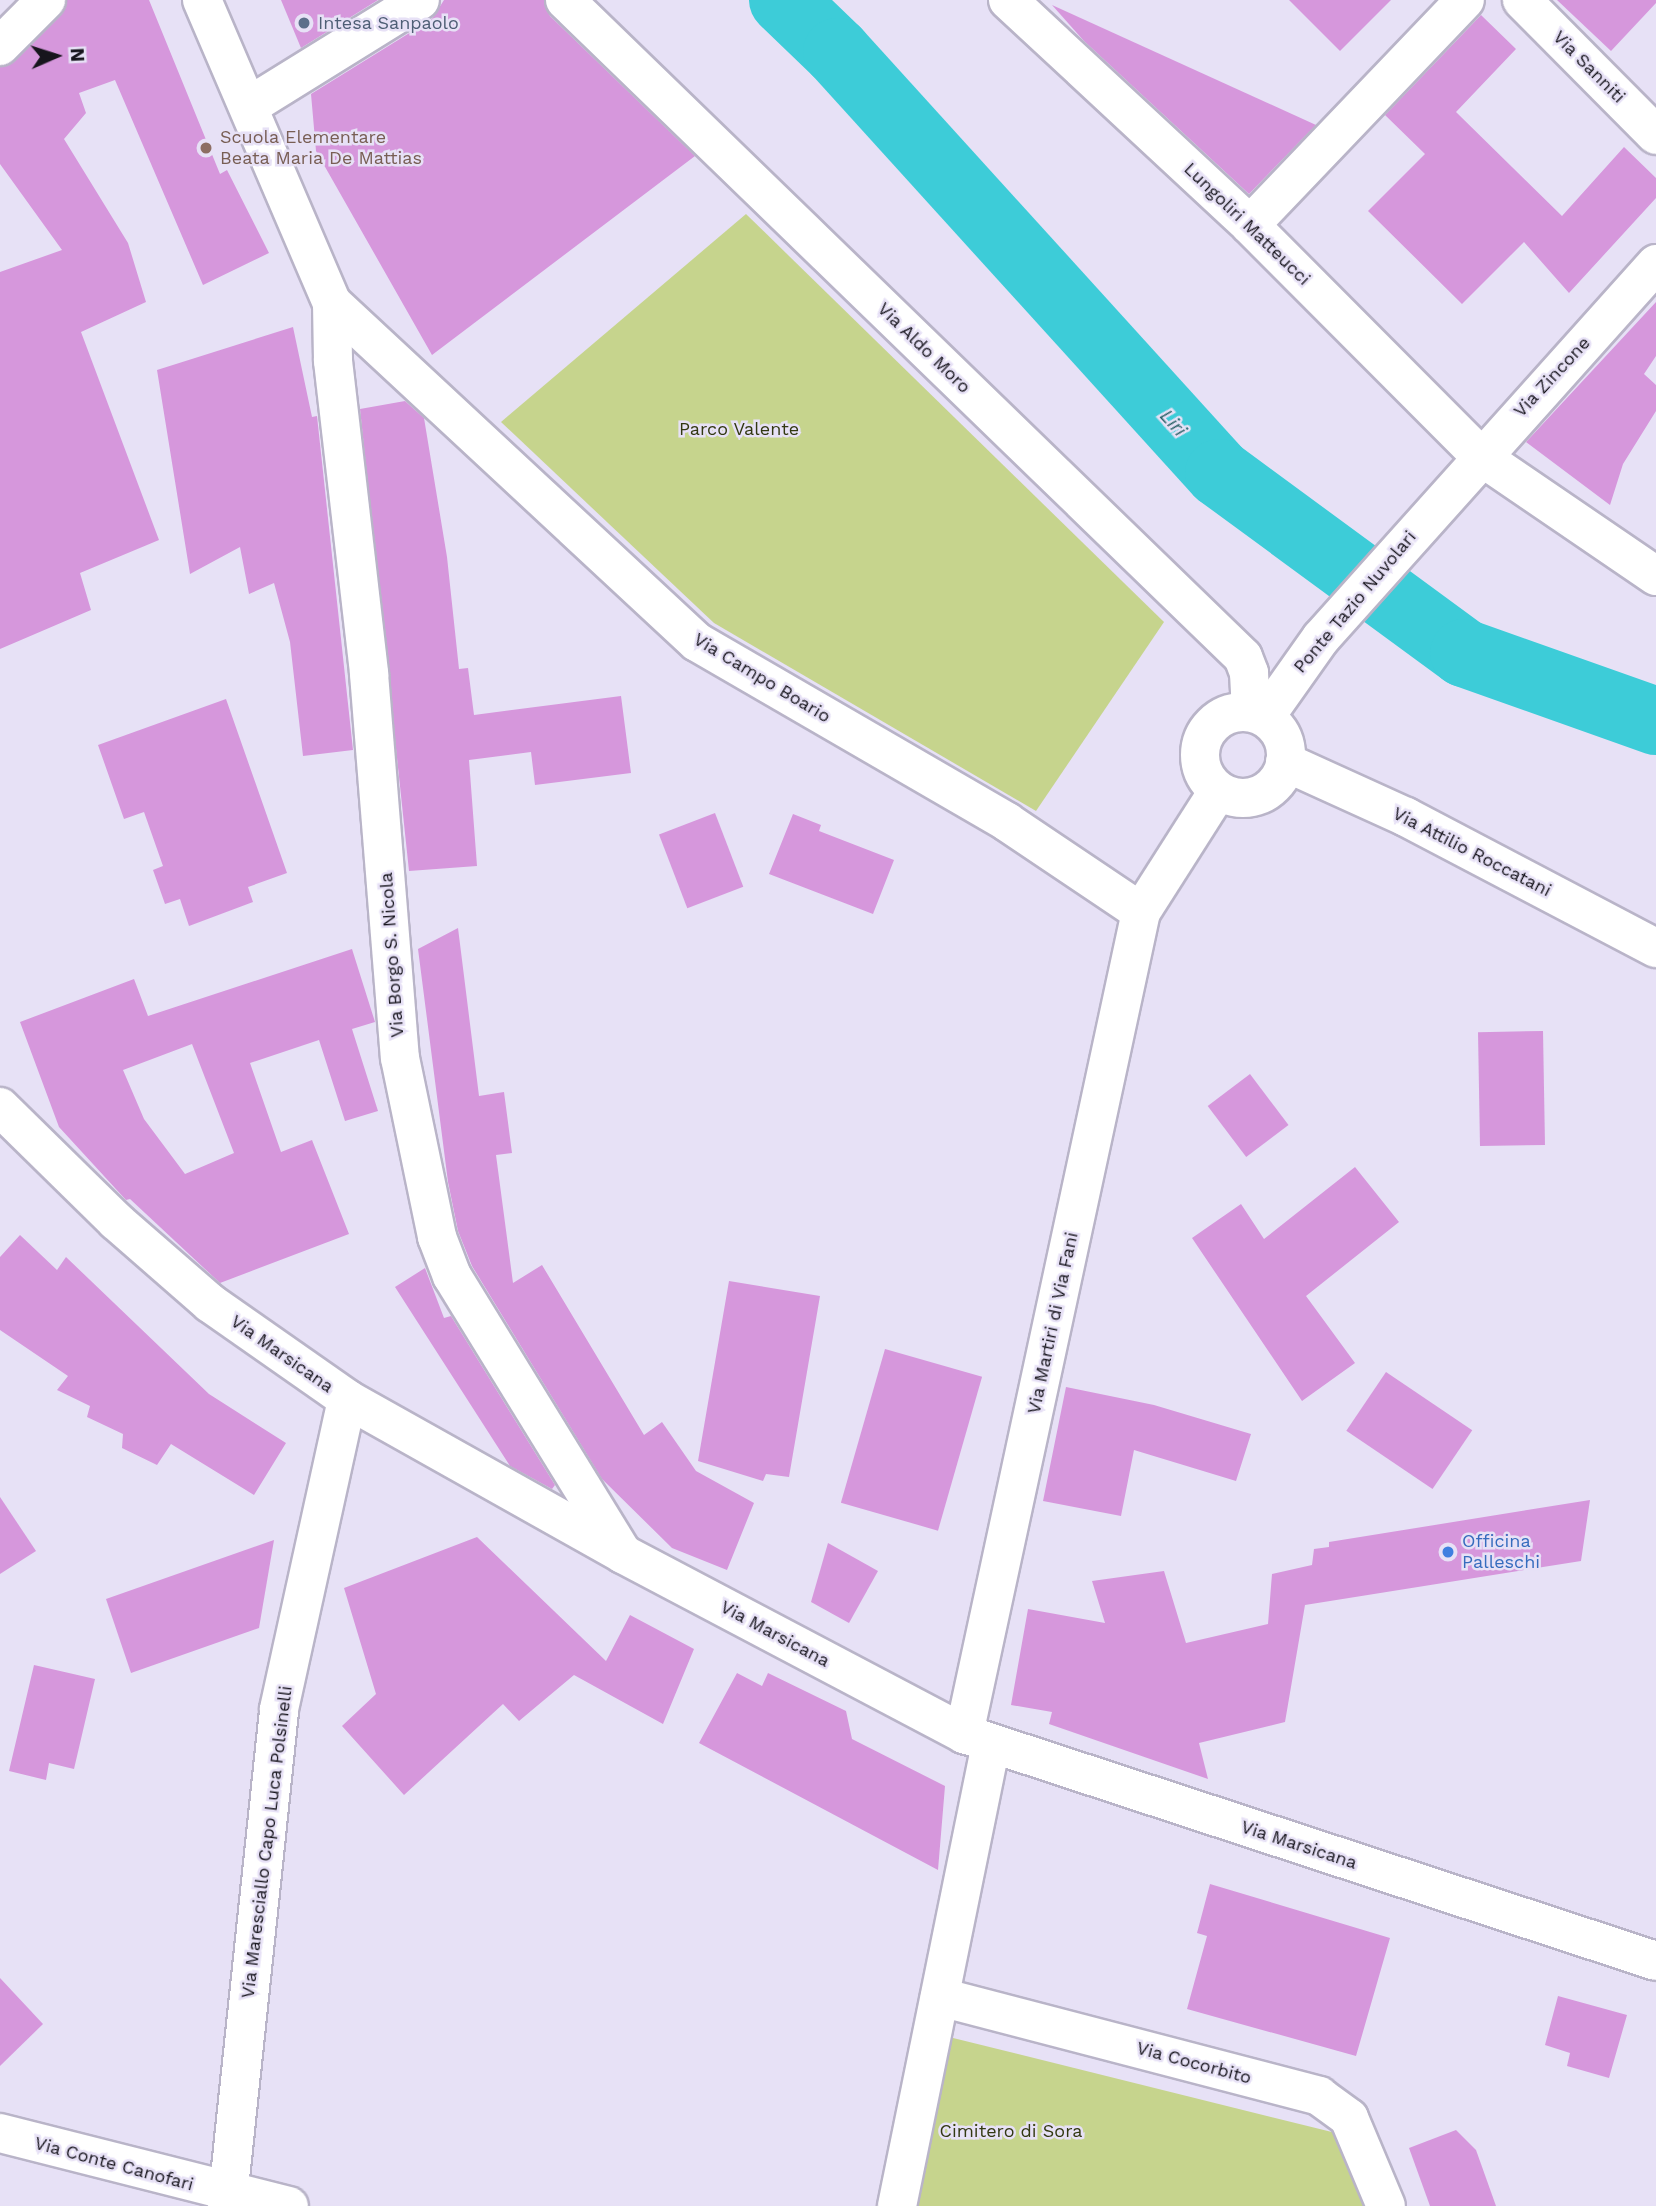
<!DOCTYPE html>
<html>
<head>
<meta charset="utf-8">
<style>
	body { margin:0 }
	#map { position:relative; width:1656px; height:2206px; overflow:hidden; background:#e7e1f6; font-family:"Work Sans",sans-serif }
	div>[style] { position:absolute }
	.green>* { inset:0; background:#c6d48d }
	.river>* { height:68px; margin:-34px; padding:0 34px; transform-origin:34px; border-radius:34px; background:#3dccd8 }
	.building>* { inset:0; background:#d697dc; transform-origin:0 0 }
	.roads { filter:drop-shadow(2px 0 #b9b4c8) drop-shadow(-2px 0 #b9b4c8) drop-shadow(0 2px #b9b4c8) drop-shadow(0 -2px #b9b4c8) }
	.street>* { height:38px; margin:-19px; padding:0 19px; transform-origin:19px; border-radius:19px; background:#fff }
	.street>.ring { margin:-19px; padding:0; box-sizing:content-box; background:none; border:38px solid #fff; border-radius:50% }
	.secondary>* { height:38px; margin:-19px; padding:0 19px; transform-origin:19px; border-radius:19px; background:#fff }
	.dots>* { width:19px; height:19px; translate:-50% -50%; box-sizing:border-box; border:4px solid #e7e1f6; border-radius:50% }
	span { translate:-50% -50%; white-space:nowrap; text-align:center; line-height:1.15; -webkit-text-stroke:5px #e7e1f6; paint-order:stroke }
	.service-label { font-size:18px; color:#4e5e75 }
	.left { translate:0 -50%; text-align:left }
	.street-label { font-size:18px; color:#17151d }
	.education-label { font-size:18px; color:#785e54 }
	.park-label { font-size:18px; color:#323811 }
	.shop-label { font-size:18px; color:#366cbe }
	.water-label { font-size:19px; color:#276065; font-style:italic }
	.north { position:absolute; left:21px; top:21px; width:70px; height:70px; -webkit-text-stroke:5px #e7e1f6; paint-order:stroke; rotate:87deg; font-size:19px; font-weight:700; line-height:28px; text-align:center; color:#17151d }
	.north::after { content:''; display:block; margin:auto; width:24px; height:32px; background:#17151d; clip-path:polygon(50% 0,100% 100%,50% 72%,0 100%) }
</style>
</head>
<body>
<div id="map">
	<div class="green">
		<i style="clip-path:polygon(746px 214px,1164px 622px,1036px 811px,714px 623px,501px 422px)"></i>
		<i style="clip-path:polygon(949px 2037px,1340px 2134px,1371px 2206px,917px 2206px)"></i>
	</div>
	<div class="river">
		<i style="left:783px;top:0;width:75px;rotate:43.9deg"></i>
		<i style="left:837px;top:52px;width:568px;rotate:47.78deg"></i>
		<i style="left:1219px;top:473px;width:304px;rotate:36.3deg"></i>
		<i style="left:1464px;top:653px;width:204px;rotate:19.5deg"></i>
	</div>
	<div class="building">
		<i style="clip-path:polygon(67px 0,149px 0,220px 174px,227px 170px,269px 253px,203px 285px,115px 80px,79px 93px,86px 113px,64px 139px,128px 243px,146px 302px,81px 332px,159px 540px,80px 573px,91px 610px,0 649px,0 272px,62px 250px,0 164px,0 67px,15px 61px,61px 15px)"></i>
		<i style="clip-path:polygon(281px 0,378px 0,301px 48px)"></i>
		<i style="clip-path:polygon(444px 0,544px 0,550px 16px,695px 156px,432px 355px,316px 151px,311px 94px,432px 19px)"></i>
		<i style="clip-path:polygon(1289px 0,1391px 0,1340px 51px)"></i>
		<i style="clip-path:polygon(1557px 0,1656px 0,1656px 3px,1611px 51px)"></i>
		<i style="clip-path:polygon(1052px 5px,1316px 125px,1249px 194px,1084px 41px)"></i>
		<i style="clip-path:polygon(1481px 15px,1516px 49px,1456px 112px,1562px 216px,1624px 147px,1656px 178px,1656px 198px,1569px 293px,1524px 242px,1462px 304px,1368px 211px,1425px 154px,1385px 115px)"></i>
		<i style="clip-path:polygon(1656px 302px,1656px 356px,1644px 374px,1656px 385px,1656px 411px,1623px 464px,1610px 505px,1526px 442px)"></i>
		<i style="clip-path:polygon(293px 327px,312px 417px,317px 416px,353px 750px,303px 756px,290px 642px,274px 583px,249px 594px,240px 547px,190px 574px,157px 370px)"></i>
		<i style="clip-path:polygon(405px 401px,424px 418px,447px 557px,459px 669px,468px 668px,474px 715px,621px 696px,631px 773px,535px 785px,531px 752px,469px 760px,477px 866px,409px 871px,360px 409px)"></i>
		<i style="clip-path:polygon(226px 699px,287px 873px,248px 887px,253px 902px,189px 926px,180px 899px,165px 904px,153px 870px,163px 866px,144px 812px,124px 819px,98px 745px)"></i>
		<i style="left:715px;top:813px;width:79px;height:60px;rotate:69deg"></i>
		<i style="clip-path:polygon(793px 814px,821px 825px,819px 831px,894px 860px,873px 914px,769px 874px)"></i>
		<i style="clip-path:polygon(458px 928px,479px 1096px,504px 1092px,512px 1153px,496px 1155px,513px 1283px,542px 1265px,644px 1435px,662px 1422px,696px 1471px,754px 1503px,727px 1570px,672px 1548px,602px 1479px,472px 1266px,458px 1231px,448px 1182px,418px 949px)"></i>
		<i style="clip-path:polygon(evenodd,352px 949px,375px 1022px,352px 1029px,378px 1111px,345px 1121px,319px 1040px,250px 1063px,281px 1152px,312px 1140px,349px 1234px,220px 1283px,130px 1199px,126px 1200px,59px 1127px,20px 1022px,134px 979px,148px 1016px,352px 949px,192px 1044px,234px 1153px,185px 1174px,144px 1119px,123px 1070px,192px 1044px)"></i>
		<i style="left:1543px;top:1031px;width:114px;height:65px;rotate:89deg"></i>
		<i style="left:1250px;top:1074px;width:64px;height:53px;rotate:53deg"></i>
		<i style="clip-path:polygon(1355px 1167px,1399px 1222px,1306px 1296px,1355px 1363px,1302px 1401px,1192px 1238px,1241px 1204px,1264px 1239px)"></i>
		<i style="clip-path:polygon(20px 1235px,57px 1270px,66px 1257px,209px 1394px,286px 1443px,254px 1495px,171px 1444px,157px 1465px,122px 1448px,123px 1434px,87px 1417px,90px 1406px,57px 1390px,68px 1376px,0 1330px,0 1257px)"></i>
		<i style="clip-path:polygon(425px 1268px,444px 1318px,451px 1316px,555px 1485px,552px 1489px,510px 1466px,395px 1287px)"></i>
		<i style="clip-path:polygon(729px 1281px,820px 1296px,789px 1477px,766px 1474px,763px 1481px,698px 1461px)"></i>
		<i style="left:885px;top:1349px;width:101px;height:160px;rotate:16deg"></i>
		<i style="left:1386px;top:1372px;width:104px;height:71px;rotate:34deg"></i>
		<i style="clip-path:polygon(1066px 1387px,1154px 1405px,1251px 1434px,1236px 1481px,1134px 1450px,1121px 1516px,1043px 1501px)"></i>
		<i style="clip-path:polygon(0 1497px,36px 1551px,0 1574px)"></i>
		<i style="clip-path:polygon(1590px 1500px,1581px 1561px,1305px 1605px,1285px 1722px,1199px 1743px,1208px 1779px,1049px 1724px,1052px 1712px,1011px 1705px,1028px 1609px,1105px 1623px,1092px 1581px,1164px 1571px,1186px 1643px,1268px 1624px,1272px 1574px,1312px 1565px,1314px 1549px,1329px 1547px,1329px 1542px)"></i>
		<i style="clip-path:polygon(477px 1537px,606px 1661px,630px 1615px,694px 1649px,663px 1724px,574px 1675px,519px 1721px,503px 1704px,404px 1795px,342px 1726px,376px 1694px,344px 1588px)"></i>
		<i style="clip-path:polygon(274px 1540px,259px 1628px,131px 1673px,106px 1599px)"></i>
		<i style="clip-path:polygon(828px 1543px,878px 1571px,849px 1623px,811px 1602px)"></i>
		<i style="clip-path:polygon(34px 1665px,95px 1679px,74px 1769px,49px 1763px,46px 1780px,9px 1771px)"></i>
		<i style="clip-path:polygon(737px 1673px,762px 1686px,768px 1673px,846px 1711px,852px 1739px,945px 1786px,938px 1870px,699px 1743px)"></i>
		<i style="clip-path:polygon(1210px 1884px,1390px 1938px,1356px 2056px,1187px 2009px,1207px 1936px,1197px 1933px)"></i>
		<i style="clip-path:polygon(0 1978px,43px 2024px,0 2066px)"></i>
		<i style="clip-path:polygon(1558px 1996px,1627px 2015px,1609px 2078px,1567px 2066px,1570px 2053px,1545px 2045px)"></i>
		<i style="clip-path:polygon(1456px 2130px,1476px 2150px,1496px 2206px,1430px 2206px,1409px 2148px)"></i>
	</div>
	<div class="roads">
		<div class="street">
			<i style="left:202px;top:0;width:330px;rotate:66.8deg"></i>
			<i style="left:332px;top:303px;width:58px;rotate:89deg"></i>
			<i style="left:333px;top:361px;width:315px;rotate:83.4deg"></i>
			<i style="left:369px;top:674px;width:385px;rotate:85.4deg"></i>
			<i style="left:400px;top:1058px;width:183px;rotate:78.3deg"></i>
			<i style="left:437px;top:1237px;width:42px;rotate:69deg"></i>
			<i style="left:452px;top:1276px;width:326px;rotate:58.4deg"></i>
			<i style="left:565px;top:0;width:944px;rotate:44.1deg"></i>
			<i style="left:1243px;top:657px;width:17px;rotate:69deg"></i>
			<i style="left:1249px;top:673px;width:39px;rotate:87deg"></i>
			<i style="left:1008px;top:0;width:330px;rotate:42.9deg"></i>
			<i style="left:1250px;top:225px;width:326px;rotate:45.1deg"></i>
			<i style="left:1480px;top:456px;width:213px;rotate:34.3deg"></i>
			<i style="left:1522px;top:0;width:190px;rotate:45.2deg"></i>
			<i style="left:249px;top:106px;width:201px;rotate:-31.8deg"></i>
			<i style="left:1250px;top:225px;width:311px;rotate:-46.3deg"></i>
			<i style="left:332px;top:303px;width:498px;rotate:42.9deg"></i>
			<i style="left:697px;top:642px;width:358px;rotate:30.1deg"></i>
			<i style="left:1007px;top:822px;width:161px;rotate:33.9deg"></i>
			<i class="ring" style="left:1200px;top:712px;width:48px;height:48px"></i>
			<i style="left:1265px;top:717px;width:97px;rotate:-54.7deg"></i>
			<i style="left:1321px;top:638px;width:502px;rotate:-48.15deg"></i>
			<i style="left:1285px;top:762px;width:133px;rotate:24.4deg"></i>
			<i style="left:1406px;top:817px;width:282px;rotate:27.7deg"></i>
			<i style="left:964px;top:1734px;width:841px;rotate:-77.85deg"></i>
			<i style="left:1141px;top:912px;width:143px;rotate:-57.5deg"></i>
			<i style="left:940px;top:1997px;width:392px;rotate:14.6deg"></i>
			<i style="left:1319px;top:2096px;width:37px;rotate:36deg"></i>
			<i style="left:1349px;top:2118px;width:95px;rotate:67.2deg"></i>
			<i style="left:0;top:2133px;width:298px;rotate:14.2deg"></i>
			<i style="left:227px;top:2206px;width:500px;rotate:-84deg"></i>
			<i style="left:279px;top:1709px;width:317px;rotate:-77.6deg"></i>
			<i style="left:897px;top:2206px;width:472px;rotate:-78.5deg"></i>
		</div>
		<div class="secondary">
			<i style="left:0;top:46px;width:65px;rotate:-45deg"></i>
			<i style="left:0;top:1107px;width:163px;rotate:44.5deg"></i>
			<i style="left:116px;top:1221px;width:125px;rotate:41.1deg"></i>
			<i style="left:210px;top:1303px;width:167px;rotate:35deg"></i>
			<i style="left:347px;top:1399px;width:317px;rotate:29.3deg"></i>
			<i style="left:623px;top:1554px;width:386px;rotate:27.8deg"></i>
			<i style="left:964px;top:1734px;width:728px;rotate:18.16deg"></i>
		</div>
	</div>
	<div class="dots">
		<i style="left:304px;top:23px;background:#5c6f8a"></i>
		<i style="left:206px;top:148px;background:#8d6e63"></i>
		<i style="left:1448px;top:1552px;background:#3f7fe0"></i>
	</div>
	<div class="service-label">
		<span class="left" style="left:318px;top:23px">Intesa Sanpaolo</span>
	</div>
	<div class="street-label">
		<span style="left:1589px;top:67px;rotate:45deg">Via Sanniti</span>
		<span style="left:1247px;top:224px;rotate:44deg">Lungoliri Matteucci</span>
		<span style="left:924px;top:348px;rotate:44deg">Via Aldo Moro</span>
		<span style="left:1552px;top:377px;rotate:-47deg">Via Zincone</span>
		<span style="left:1355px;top:602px;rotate:-50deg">Ponte Tazio Nuvolari</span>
		<span style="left:762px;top:678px;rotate:31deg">Via Campo Boario</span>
		<span style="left:1472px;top:852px;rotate:27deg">Via Attilio Roccatani</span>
		<span style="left:392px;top:955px;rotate:-94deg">Via Borgo S. Nicola</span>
		<span style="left:1053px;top:1323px;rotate:-78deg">Via Martiri di Via Fani</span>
		<span style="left:282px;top:1354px;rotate:35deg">Via Marsicana</span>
		<span style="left:775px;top:1634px;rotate:28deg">Via Marsicana</span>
		<span style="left:267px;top:1842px;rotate:-83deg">Via Maresciallo Capo Luca Polsinelli</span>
		<span style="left:1299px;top:1845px;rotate:18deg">Via Marsicana</span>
		<span style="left:1194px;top:2063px;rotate:15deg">Via Cocorbito</span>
		<span style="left:114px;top:2164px;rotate:15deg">Via Conte Canofari</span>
	</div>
	<div class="education-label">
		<span class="left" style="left:220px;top:148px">Scuola Elementare<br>Beata Maria De Mattias</span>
	</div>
	<div class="park-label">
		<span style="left:739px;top:429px">Parco Valente</span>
		<span style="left:1011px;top:2131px">Cimitero di Sora</span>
	</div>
	<div class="shop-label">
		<span class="left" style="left:1462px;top:1552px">Officina<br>Palleschi</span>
	</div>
	<div class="water-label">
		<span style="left:1173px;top:423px;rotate:48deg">Liri</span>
	</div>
	<div class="north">N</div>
</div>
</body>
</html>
